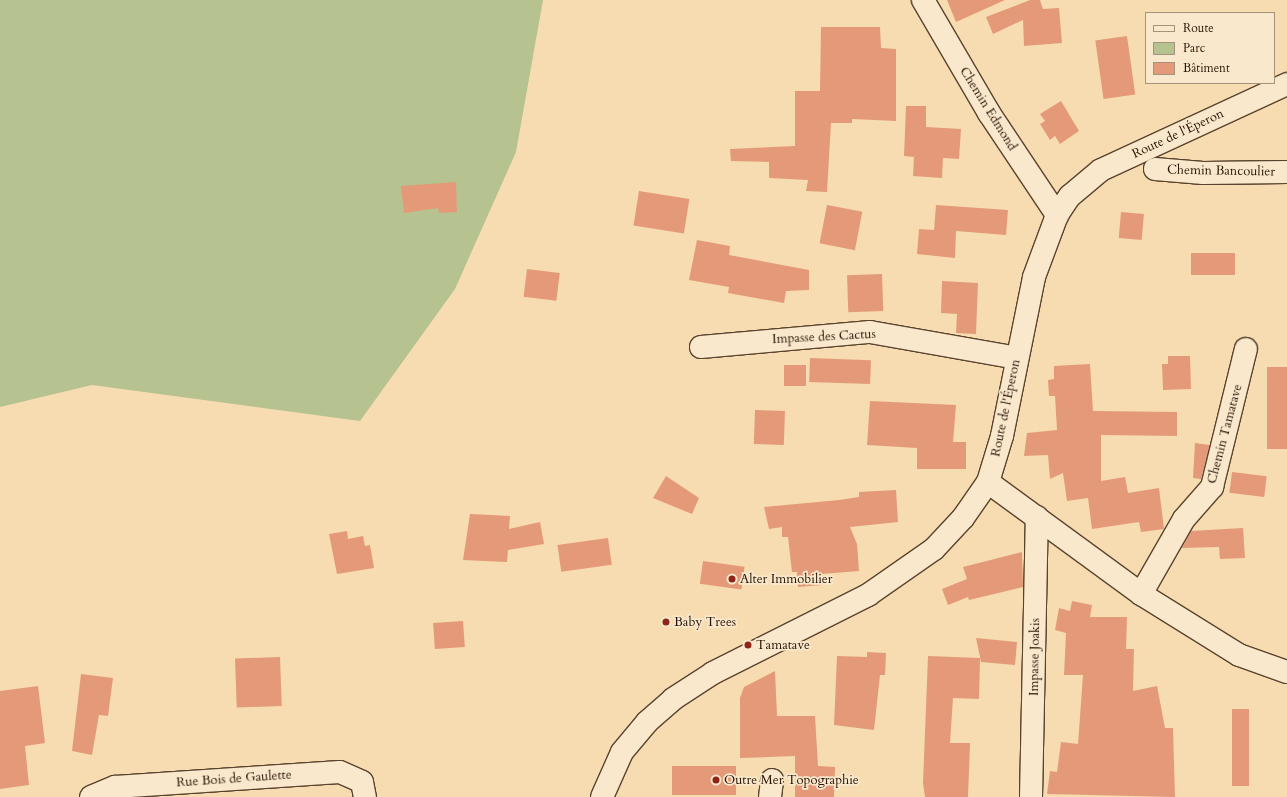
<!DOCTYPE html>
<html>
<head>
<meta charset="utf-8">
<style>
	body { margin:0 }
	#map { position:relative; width:1287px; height:797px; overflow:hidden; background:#f6dcb0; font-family:Cardo,serif }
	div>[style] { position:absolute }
	.green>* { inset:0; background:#b6c290 }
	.building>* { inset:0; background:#e49a79; transform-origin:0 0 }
	.roads { filter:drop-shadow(1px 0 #5a432e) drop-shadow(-1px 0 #5a432e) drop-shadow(0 1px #5a432e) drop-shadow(0 -1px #5a432e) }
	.minor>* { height:22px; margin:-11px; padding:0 11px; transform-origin:11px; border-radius:11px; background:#f9e8cc }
	.tertiary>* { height:22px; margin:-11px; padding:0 11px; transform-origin:11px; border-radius:11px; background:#f9e8cc }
	.secondary>* { height:22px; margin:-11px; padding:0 11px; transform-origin:11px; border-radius:11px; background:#f9e8cc }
	.dots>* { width:11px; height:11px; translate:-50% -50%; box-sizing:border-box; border:2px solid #f9e8cc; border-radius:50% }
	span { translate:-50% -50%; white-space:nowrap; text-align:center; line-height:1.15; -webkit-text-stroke:3.5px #f9e8cc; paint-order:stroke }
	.street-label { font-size:13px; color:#261002 }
	.poi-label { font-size:13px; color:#261002 }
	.left { translate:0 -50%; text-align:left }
	.legend { position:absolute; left:1145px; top:12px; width:130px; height:72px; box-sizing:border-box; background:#f9e8cc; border:1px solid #a5927b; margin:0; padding:5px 7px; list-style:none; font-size:12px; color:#261002 }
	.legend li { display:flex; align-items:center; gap:8px; height:20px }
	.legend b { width:20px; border:1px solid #a5927b }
</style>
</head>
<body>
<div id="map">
	<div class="green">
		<i style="clip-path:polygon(0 0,543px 0,516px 152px,455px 289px,360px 421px,92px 385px,0 407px)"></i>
	</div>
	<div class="building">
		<i style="clip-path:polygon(947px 0,1005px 0,956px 22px)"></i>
		<i style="clip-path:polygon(1030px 0,1040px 0,1043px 9px,1059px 8px,1062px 43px,1024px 46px,1023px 20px,993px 34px,986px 17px)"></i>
		<i style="clip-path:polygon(821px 27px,880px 27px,881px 48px,896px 49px,896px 121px,852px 119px,852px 123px,831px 123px,827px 192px,806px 191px,808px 180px,769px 178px,769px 162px,731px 161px,730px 149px,795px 146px,795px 91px,820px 91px)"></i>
		<i style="left:1127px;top:36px;width:59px;height:32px;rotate:82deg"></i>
		<i style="clip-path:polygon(1061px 101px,1079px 131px,1060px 144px,1055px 136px,1050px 140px,1040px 124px,1045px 121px,1040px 114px)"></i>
		<i style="clip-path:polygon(906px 106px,926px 106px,926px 127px,961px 129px,959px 159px,943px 158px,942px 178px,913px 176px,914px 157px,904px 156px)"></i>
		<i style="clip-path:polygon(456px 182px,457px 212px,439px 213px,438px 208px,404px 213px,401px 186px)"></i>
		<i style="left:639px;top:191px;width:51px;height:35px;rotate:9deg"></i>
		<i style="left:827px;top:205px;width:36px;height:39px;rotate:11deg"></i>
		<i style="clip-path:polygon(936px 205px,1008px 210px,1006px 235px,956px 231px,955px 258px,917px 254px,919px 229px,934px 230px)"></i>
		<i style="left:1121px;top:212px;width:23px;height:26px;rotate:5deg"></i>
		<i style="clip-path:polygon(697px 240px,730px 246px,729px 255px,809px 270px,809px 290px,786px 291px,784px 303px,728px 293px,729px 287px,689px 280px)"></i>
		<i style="left:1191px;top:253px;width:44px;height:22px"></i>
		<i style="left:527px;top:269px;width:33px;height:28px;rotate:7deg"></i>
		<i style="left:882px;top:274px;width:37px;height:35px;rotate:88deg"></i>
		<i style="clip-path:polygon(942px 281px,978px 283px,976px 334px,956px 333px,957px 314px,941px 313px)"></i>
		<i style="clip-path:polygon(1168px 356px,1190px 356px,1191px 389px,1163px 390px,1162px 364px,1168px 364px)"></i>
		<i style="left:810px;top:358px;width:61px;height:24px;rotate:2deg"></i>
		<i style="clip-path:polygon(1090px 364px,1093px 411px,1177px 412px,1177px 436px,1101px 435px,1101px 481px,1125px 477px,1128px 493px,1159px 488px,1164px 529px,1141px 532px,1139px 522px,1092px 529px,1088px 498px,1067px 501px,1063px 473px,1050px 479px,1048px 455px,1024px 456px,1027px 433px,1057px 430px,1055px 396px,1049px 396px,1048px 380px,1054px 379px,1054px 366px)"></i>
		<i style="left:784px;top:365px;width:22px;height:21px"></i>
		<i style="left:1267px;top:367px;width:20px;height:82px"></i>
		<i style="clip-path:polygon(870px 401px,956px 405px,953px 442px,966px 442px,966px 469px,917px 469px,917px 448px,867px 445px)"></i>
		<i style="left:755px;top:410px;width:30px;height:34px;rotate:2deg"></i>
		<i style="clip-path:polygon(1195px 443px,1210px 445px,1201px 479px,1193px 478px)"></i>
		<i style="left:1232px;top:472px;width:35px;height:21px;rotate:7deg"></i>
		<i style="clip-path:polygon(666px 476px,699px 498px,692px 514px,653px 498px)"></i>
		<i style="clip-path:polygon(896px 490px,898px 522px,850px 527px,857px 544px,859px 571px,821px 574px,822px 585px,798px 587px,797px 572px,792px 572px,788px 537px,782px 537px,782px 527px,769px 529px,764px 507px,839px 500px,859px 497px,859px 492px)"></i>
		<i style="clip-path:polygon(470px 514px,510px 516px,509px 529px,540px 522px,544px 544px,508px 550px,507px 562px,463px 560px)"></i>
		<i style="clip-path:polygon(1243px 528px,1245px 558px,1220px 559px,1219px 547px,1182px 548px,1191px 531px)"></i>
		<i style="clip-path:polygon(347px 531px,348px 539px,363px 536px,365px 546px,370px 545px,374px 568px,337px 574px,329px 534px)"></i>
		<i style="left:608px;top:538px;width:27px;height:51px;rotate:82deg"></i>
		<i style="clip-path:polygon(1022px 552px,1023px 587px,969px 600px,968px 597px,948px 605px,942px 589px,967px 579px,963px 567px)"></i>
		<i style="left:703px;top:561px;width:42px;height:23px;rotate:8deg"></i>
		<i style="clip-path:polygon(1072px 601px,1092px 605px,1090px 617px,1127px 617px,1126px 649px,1134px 649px,1133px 691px,1157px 686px,1165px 728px,1173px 728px,1175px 797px,1047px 794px,1050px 771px,1057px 772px,1061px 742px,1078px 744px,1083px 675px,1064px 675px,1066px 633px,1055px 630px,1059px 608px,1070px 611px)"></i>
		<i style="left:463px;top:621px;width:26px;height:30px;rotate:86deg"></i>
		<i style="clip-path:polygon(976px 638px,1017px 642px,1015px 665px,981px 662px)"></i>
		<i style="clip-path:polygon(867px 652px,886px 653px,885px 675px,880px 675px,874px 730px,834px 725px,837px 656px,867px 657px)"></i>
		<i style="clip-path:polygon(928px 656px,980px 658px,979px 699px,953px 698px,950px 743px,970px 743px,968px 797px,925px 797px,923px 783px)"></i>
		<i style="left:280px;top:657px;width:49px;height:45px;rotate:88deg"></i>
		<i style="clip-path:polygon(775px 671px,777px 716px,815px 716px,818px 766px,835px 767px,834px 797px,795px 797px,795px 756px,740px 758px,740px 698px,744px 687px)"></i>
		<i style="clip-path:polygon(81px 674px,113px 678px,108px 716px,99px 715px,92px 755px,72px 751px)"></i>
		<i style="clip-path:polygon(38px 686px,45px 743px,25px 746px,29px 785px,0 789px,0 691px)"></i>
		<i style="left:1232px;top:709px;width:17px;height:77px"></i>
		<i style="left:672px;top:766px;width:64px;height:29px"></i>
	</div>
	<div class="roads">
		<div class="minor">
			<i style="left:923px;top:0;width:131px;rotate:59.7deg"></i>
			<i style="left:989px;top:113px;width:123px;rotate:56.3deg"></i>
			<i style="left:1155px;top:169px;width:48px;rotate:4.8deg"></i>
			<i style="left:1203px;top:173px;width:84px;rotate:-0.7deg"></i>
			<i style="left:701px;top:347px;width:170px;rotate:-5.1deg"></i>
			<i style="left:870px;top:332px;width:149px;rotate:10deg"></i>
			<i style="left:1141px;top:594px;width:86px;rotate:-60.2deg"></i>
			<i style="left:1184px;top:519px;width:43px;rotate:-48.8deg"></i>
			<i style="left:1212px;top:487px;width:142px;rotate:-76.2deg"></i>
			<i style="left:91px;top:797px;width:26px;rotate:-23deg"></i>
			<i style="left:115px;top:787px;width:225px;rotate:-3.8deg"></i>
			<i style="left:340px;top:772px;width:24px;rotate:24deg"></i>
			<i style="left:362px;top:782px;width:15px;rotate:79deg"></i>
			<i style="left:770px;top:797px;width:17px;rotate:-83deg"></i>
			<i style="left:1031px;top:797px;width:280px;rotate:-88.8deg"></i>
		</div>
		<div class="tertiary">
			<i style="left:988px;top:482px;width:190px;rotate:36.2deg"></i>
			<i style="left:1141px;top:594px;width:115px;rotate:31.9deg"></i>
			<i style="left:1239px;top:655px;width:51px;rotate:19.5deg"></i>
		</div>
		<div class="secondary">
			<i style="left:602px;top:797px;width:49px;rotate:-66deg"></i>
			<i style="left:622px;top:752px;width:39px;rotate:-50deg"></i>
			<i style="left:647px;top:722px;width:35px;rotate:-41deg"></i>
			<i style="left:673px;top:699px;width:48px;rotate:-33deg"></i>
			<i style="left:713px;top:673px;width:174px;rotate:-26.7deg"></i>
			<i style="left:868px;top:595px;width:80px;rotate:-34.9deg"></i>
			<i style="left:934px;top:549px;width:42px;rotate:-46.9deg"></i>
			<i style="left:963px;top:518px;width:44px;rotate:-55.2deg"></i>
			<i style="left:988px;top:482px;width:48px;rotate:-73.1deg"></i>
			<i style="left:1002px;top:436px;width:162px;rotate:-78.6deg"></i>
			<i style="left:1034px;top:277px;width:66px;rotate:-69.6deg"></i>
			<i style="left:1057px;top:215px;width:23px;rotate:-56deg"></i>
			<i style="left:1070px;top:196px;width:40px;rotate:-40deg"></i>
			<i style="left:1101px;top:170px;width:205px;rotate:-24.8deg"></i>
		</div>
	</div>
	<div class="dots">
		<i style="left:732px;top:579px;background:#8f2418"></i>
		<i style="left:666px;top:622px;background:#8f2418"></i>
		<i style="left:748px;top:645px;background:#8f2418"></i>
		<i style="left:716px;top:780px;background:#8f2418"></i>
	</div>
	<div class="street-label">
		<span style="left:988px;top:109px;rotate:58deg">Chemin Edmond</span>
		<span style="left:1178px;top:134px;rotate:-25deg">Route de l'Éperon</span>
		<span style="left:1221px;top:171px;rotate:1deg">Chemin Bancoulier</span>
		<span style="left:824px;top:337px;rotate:-3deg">Impasse des Cactus</span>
		<span style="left:1006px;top:408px;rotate:-78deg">Route de l'Éperon</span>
		<span style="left:1225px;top:434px;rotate:-75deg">Chemin Tamatave</span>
		<span style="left:1035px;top:657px;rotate:-89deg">Impasse Joakis</span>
		<span style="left:234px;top:779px;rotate:-4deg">Rue Bois de Gaulette</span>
	</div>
	<div class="poi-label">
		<span class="left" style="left:740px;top:579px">Alter Immobilier</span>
		<span class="left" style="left:674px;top:622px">Baby Trees</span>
		<span class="left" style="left:756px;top:645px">Tamatave</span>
		<span class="left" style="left:724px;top:780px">Outre Mer Topographie</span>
	</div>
	<ul class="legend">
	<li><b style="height:5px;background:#f9e8cc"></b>Route</li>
	<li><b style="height:11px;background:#b6c290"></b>Parc</li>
	<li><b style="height:11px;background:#e49a79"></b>Bâtiment</li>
	</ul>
</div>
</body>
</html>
